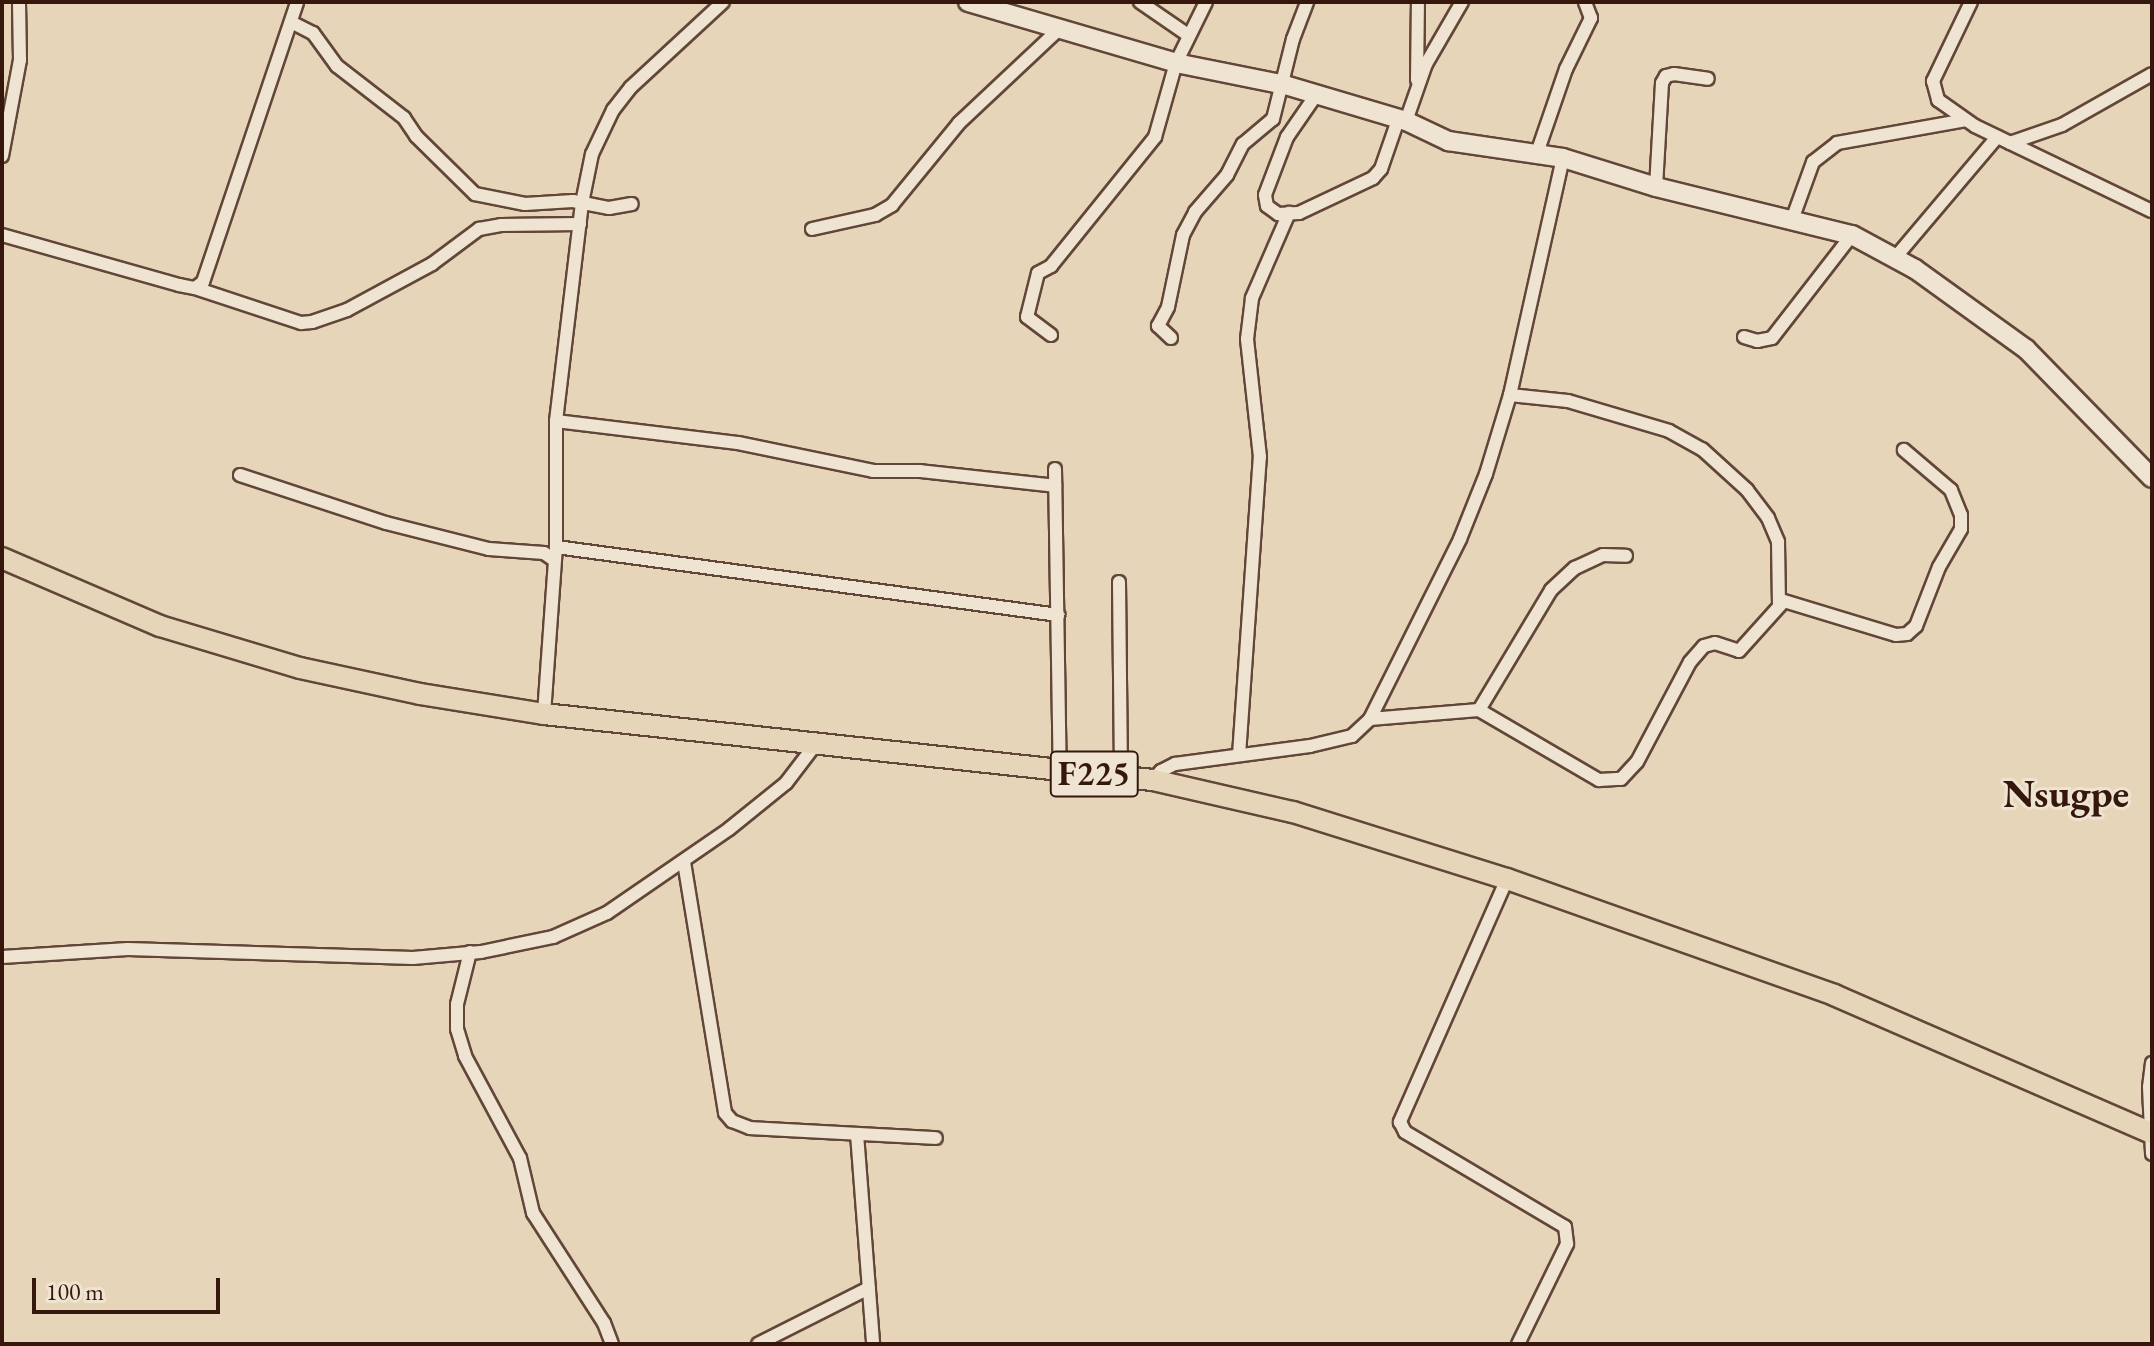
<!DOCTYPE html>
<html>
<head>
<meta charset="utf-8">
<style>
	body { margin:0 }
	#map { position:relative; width:2154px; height:1346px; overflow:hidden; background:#e7d5ba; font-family:"EB Garamond",serif }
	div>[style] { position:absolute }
	.roads { filter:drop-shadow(2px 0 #624638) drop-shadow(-2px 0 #624638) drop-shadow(0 2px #624638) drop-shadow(0 -2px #624638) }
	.street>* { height:12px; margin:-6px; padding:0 6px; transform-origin:6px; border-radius:6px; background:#efe4d2 }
	.secondary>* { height:18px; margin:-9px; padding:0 9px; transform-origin:9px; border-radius:9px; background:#efe4d2 }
	.primary>* { height:20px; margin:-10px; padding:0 10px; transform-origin:10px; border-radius:10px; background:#e7d5ba }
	span { translate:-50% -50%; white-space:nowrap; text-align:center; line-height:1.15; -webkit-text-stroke:6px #efe4d2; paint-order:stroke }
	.shield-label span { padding:2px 6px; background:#efe4d2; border:2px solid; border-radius:6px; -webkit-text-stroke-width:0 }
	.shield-label { font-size:34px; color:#35170c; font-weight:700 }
	.quarter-label { font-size:40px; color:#35170c; font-weight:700 }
	.frame { position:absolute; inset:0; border:4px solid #35170c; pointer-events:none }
	.scale { position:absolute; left:32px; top:1278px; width:188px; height:36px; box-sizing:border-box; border:4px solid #35170c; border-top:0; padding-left:10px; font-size:24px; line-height:28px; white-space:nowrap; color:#35170c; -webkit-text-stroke:6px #efe4d2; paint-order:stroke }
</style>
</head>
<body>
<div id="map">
	<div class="roads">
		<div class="street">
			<i style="left:1140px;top:2px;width:58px;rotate:34.5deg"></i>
			<i style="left:1971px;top:2px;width:88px;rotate:115.7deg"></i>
			<i style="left:1933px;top:81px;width:20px;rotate:75deg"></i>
			<i style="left:1938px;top:100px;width:45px;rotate:35.1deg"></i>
			<i style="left:1975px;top:126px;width:196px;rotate:25.7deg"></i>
			<i style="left:291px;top:22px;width:25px;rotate:27deg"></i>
			<i style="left:313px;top:33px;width:41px;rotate:54deg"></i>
			<i style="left:337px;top:66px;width:85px;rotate:37.8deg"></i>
			<i style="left:404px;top:118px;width:22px;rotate:56deg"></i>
			<i style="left:416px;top:136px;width:83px;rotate:44.5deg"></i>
			<i style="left:475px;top:194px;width:51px;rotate:11.3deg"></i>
			<i style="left:525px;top:204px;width:48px;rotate:-3.6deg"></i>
			<i style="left:573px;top:201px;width:37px;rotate:11deg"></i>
			<i style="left:609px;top:208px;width:23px;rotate:-10deg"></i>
			<i style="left:1417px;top:80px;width:78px;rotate:-89.3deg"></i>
			<i style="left:1316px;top:95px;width:51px;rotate:124.6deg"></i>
			<i style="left:1287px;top:137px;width:62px;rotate:110.8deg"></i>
			<i style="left:1265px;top:195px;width:11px;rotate:80deg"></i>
			<i style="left:1267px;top:206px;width:14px;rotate:36deg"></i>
			<i style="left:1278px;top:214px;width:21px;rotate:-3deg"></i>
			<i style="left:1299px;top:213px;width:82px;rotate:-25.3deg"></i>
			<i style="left:1373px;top:178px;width:12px;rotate:-48deg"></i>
			<i style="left:1381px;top:169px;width:52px;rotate:-70.9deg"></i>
			<i style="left:1406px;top:121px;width:60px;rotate:-70.7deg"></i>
			<i style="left:1426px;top:64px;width:72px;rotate:-59.9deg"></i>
			<i style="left:2010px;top:143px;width:55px;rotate:-19.1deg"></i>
			<i style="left:2062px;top:125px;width:103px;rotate:-29.5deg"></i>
			<i style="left:2px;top:156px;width:98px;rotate:-79.4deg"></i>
			<i style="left:20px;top:60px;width:58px;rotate:-91deg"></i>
			<i style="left:1536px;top:156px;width:92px;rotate:-71deg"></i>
			<i style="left:1566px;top:69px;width:57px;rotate:-63.9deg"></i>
			<i style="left:1591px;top:18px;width:17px;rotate:-111deg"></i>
			<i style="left:1656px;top:187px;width:104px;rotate:-86.7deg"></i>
			<i style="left:1662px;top:83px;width:8px;rotate:-60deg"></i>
			<i style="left:1666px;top:76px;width:8px;rotate:-14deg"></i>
			<i style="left:1674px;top:74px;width:34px;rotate:8deg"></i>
			<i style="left:1792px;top:220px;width:62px;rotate:-70.1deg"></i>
			<i style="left:1813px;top:162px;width:31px;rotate:-38deg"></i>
			<i style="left:1837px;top:143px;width:131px;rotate:-10.1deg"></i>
			<i style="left:812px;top:229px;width:65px;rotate:-12.5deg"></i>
			<i style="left:875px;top:215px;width:20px;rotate:-30deg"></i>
			<i style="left:892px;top:205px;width:106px;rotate:-50.7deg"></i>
			<i style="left:959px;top:123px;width:136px;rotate:-43.2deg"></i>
			<i style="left:2px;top:235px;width:184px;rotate:15.8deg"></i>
			<i style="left:179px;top:285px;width:16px;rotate:11deg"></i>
			<i style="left:195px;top:288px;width:10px;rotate:-37deg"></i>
			<i style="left:203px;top:282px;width:295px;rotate:-71.4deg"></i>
			<i style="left:1894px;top:259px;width:160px;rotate:-49.8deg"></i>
			<i style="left:195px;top:288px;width:112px;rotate:18.3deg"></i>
			<i style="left:301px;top:323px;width:11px;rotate:-5deg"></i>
			<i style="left:312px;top:322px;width:37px;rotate:-19deg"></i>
			<i style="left:347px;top:310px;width:97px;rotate:-28.4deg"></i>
			<i style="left:432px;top:264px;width:59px;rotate:-36.7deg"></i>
			<i style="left:479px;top:229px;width:22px;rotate:-10deg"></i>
			<i style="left:501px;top:225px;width:79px;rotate:-0.7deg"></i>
			<i style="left:1051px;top:335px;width:30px;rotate:-143deg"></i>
			<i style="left:1027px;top:317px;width:45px;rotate:-76deg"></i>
			<i style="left:1038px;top:273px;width:15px;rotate:-28deg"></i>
			<i style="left:1051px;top:266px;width:166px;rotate:-51.1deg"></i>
			<i style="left:1155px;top:137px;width:77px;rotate:-74.2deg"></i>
			<i style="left:1176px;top:63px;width:68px;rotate:-63.8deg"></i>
			<i style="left:1744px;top:337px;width:14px;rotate:17deg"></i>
			<i style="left:1757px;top:341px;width:15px;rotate:-11deg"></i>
			<i style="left:1772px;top:338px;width:130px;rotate:-52.2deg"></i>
			<i style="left:1171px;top:338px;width:18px;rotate:-137deg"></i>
			<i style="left:1158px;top:326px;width:21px;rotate:-62deg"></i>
			<i style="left:1168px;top:307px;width:74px;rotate:-78.2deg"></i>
			<i style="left:1183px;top:235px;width:26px;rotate:-62deg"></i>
			<i style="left:1195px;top:212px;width:49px;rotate:-49.1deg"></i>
			<i style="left:1227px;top:175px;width:35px;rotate:-63deg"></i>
			<i style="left:1243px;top:144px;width:39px;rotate:-40deg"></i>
			<i style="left:1273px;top:119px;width:82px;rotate:-76deg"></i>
			<i style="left:1293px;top:39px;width:40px;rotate:-69deg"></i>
			<i style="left:1510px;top:395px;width:58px;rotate:5.9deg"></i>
			<i style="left:1568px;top:401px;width:105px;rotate:16.5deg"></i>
			<i style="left:1669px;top:431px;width:38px;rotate:29deg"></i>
			<i style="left:1702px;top:449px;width:61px;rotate:42.3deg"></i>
			<i style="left:1747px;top:490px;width:35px;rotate:53deg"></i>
			<i style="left:1768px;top:518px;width:26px;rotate:67deg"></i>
			<i style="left:1778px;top:542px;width:63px;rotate:89.1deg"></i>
			<i style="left:556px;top:421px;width:183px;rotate:6.9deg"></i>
			<i style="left:738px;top:443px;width:138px;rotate:11.7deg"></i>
			<i style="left:873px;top:471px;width:47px"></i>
			<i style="left:920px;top:471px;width:136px;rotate:6.3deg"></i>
			<i style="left:1055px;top:469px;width:302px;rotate:89.1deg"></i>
			<i style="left:240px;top:475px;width:154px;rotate:18.2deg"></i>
			<i style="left:386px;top:523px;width:106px;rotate:14.2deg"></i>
			<i style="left:489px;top:549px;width:55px;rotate:4.2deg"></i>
			<i style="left:544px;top:553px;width:12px;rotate:35deg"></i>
			<i style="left:556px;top:547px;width:507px;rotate:7.71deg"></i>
			<i style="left:1119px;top:582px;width:194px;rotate:89.4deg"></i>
			<i style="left:1479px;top:710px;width:140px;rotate:-59deg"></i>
			<i style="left:1551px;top:590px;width:33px;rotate:-43deg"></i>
			<i style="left:1575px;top:568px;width:31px;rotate:-25deg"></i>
			<i style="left:1603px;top:555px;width:23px;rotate:2deg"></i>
			<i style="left:544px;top:714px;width:167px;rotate:-85.9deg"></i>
			<i style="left:556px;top:547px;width:126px;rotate:-90deg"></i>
			<i style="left:556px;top:421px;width:220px;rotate:-83.2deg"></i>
			<i style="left:582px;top:203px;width:50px;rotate:-78.5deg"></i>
			<i style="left:592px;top:154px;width:49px;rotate:-64.5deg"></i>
			<i style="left:613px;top:110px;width:29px;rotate:-52deg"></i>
			<i style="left:631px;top:87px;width:125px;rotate:-42.7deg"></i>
			<i style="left:1370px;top:719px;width:109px;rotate:-4.7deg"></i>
			<i style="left:1479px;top:710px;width:139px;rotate:30.3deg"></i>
			<i style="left:1599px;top:780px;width:22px;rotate:-3deg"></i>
			<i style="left:1621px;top:779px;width:23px;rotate:-47deg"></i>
			<i style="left:1637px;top:762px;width:113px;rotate:-62.1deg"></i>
			<i style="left:1690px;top:662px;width:21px;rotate:-49deg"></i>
			<i style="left:1704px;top:646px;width:11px;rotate:-15deg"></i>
			<i style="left:1715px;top:643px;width:25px;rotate:18deg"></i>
			<i style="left:1739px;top:651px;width:67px;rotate:-48deg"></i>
			<i style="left:1784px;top:601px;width:117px;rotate:16.9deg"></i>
			<i style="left:1896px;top:635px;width:11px;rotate:-5deg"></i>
			<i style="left:1907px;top:634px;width:12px;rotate:-42deg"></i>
			<i style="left:1916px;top:626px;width:63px;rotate:-68.7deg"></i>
			<i style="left:1939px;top:567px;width:44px;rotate:-59.9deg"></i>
			<i style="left:1961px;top:529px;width:14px;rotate:-90deg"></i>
			<i style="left:1961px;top:515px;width:27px;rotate:-112deg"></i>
			<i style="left:1951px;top:490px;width:62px;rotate:-139.6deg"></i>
			<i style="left:1239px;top:755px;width:299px;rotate:-86deg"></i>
			<i style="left:1260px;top:457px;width:119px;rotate:-96.3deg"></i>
			<i style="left:1247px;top:339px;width:41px;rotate:-83deg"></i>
			<i style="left:1252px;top:298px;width:93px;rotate:-66.5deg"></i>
			<i style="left:1153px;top:780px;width:12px;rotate:-48deg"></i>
			<i style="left:1161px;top:771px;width:16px;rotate:-27deg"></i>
			<i style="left:1175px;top:764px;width:136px;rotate:-7.6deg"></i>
			<i style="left:1310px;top:746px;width:43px;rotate:-13.4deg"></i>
			<i style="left:1352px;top:736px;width:25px;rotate:-43deg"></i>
			<i style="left:1370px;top:719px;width:201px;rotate:-63.4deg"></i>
			<i style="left:1460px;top:539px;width:70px;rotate:-68.2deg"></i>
			<i style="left:1486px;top:474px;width:83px;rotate:-73.1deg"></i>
			<i style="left:1510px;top:395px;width:243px;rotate:-77.4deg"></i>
			<i style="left:684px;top:862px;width:254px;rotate:80.7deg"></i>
			<i style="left:725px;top:1113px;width:11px;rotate:49deg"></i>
			<i style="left:732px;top:1121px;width:19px;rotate:21deg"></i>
			<i style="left:750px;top:1128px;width:186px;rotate:3.1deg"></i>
			<i style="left:1507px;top:879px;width:266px;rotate:113.8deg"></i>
			<i style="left:1400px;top:1122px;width:11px;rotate:63deg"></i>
			<i style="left:1405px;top:1132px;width:186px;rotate:30.7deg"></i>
			<i style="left:1565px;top:1227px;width:17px;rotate:83deg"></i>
			<i style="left:1567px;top:1244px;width:111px;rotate:116.1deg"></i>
			<i style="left:470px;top:952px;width:54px;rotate:104deg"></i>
			<i style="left:457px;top:1004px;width:25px;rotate:90deg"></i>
			<i style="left:457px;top:1029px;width:28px;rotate:73deg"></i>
			<i style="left:465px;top:1056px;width:116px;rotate:61.7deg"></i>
			<i style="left:520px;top:1158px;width:57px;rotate:76.7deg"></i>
			<i style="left:533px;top:1213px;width:131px;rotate:57.2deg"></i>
			<i style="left:604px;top:1323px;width:22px;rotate:69deg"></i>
			<i style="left:2px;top:957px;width:126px;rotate:-3.6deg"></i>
			<i style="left:128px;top:949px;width:285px;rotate:1.8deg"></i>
			<i style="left:413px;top:958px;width:68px;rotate:-5deg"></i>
			<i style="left:481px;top:952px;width:74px;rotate:-11.8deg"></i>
			<i style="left:553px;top:937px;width:59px;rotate:-24deg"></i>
			<i style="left:607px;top:913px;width:148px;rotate:-34.5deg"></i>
			<i style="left:729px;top:829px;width:73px;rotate:-38.9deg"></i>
			<i style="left:786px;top:783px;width:48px;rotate:-52.7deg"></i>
			<i style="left:2152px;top:1063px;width:24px;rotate:97deg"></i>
			<i style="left:2149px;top:1087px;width:67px;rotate:87.4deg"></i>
			<i style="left:857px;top:1134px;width:211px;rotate:85.6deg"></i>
			<i style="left:758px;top:1344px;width:124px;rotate:-26.8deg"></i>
		</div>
		<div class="secondary">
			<i style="left:968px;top:2px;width:217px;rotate:16.3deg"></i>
			<i style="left:1176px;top:63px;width:111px;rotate:11.4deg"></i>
			<i style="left:1285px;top:85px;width:126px;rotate:16.6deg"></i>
			<i style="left:1406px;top:121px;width:47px;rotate:25.5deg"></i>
			<i style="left:1448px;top:141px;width:116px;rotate:8.4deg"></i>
			<i style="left:1563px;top:158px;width:97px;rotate:17.3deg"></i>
			<i style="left:1656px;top:187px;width:202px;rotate:13.8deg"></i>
			<i style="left:1852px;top:235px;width:72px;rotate:28.4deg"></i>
			<i style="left:1915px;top:269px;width:137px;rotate:35.8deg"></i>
			<i style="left:2026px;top:349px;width:180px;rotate:45.7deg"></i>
		</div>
		<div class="primary">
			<i style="left:2px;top:558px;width:172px;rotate:23.3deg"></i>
			<i style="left:160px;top:626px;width:146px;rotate:16.7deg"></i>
			<i style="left:300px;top:668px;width:123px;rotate:12.2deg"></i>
			<i style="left:420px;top:694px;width:126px;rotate:9.2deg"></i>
			<i style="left:544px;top:714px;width:613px;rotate:6.19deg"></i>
			<i style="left:1153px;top:780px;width:144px;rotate:12.9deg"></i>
			<i style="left:1293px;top:812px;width:224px;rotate:17.4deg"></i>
			<i style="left:1507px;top:879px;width:347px;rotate:19.5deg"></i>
			<i style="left:1834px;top:995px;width:347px;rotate:23.5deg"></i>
		</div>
	</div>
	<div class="shield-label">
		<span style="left:1094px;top:774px">F225</span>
	</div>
	<div class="quarter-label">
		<span style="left:2066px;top:793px">Nsugpe</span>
	</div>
	<div class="frame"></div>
	<div class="scale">100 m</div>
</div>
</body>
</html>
